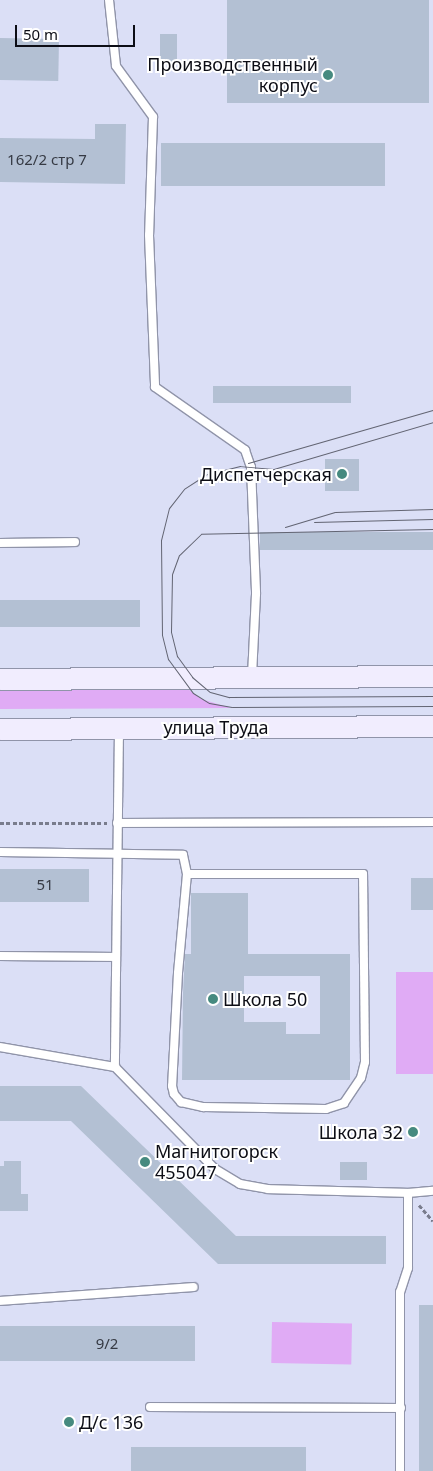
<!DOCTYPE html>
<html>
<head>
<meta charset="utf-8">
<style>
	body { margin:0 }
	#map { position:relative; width:433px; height:1471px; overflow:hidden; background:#dbdff6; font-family:"Noto Sans",sans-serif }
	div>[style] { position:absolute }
	.green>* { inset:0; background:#e0abf5; transform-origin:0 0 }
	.building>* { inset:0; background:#b3c0d3; transform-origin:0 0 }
	.path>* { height:3px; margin-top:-1.5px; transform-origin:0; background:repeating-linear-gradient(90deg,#797c8c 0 4px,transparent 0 6.5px) }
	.roads { filter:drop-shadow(1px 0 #9094a9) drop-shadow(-1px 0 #9094a9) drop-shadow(0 1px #9094a9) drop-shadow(0 -1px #9094a9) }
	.service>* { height:8px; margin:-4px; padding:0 4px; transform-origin:4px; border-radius:4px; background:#fff }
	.secondary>* { height:21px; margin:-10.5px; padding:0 10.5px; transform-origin:10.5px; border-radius:10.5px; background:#f1edfe }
	.tram>* { height:1px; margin:-0.5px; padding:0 0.5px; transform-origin:0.5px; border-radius:0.5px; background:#626472 }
	.dots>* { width:14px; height:14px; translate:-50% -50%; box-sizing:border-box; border:2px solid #fff; border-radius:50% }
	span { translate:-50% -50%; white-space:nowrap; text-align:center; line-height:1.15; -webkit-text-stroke:4px #fff; paint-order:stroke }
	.number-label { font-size:15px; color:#363a44 }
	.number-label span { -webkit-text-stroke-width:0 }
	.poi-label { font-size:18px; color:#0c0d15 }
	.right { translate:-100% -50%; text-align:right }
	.left { translate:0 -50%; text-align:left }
	.street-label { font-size:18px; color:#0c0d15 }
	.scale { position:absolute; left:15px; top:25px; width:120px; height:22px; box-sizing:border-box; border:2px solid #0c0d15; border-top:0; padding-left:6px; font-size:15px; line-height:18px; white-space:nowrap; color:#0c0d15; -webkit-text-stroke:4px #fff; paint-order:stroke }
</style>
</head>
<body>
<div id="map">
	<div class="green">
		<i style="clip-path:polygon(184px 686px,201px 699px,231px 708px,0 709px,0 687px)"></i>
		<i style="left:396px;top:972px;width:37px;height:102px"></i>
		<i style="left:272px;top:1322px;width:80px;height:41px;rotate:1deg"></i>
	</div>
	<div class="building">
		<i style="left:227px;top:0;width:202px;height:103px"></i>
		<i style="left:160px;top:34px;width:17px;height:28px"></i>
		<i style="left:0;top:38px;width:59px;height:42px;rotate:1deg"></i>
		<i style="clip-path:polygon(95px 124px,126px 124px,125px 184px,0 182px,0 138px,95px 139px)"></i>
		<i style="left:161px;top:143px;width:224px;height:43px"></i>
		<i style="left:351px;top:386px;width:17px;height:138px;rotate:90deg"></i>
		<i style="left:325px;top:459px;width:34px;height:32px"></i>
		<i style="left:433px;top:532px;width:18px;height:173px;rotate:90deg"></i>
		<i style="left:140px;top:600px;width:27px;height:140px;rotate:90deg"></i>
		<i style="left:0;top:869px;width:89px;height:33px"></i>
		<i style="left:411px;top:878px;width:22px;height:32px"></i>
		<i style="clip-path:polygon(evenodd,191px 893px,248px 893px,248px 954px,350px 954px,350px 1080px,182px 1080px,183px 993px,185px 954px,191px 954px,191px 893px,244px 976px,320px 976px,320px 1034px,286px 1034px,286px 1022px,244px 1022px,244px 976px)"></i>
		<i style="clip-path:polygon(0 1086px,81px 1086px,236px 1236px,386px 1236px,386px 1264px,218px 1264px,71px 1121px,0 1121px)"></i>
		<i style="clip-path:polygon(4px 1161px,21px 1161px,21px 1194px,28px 1194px,28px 1211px,0 1211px,0 1166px,4px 1166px)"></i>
		<i style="left:340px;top:1162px;width:27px;height:18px"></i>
		<i style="left:419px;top:1305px;width:14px;height:166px"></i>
		<i style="left:0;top:1326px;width:195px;height:35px"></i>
		<i style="left:131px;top:1447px;width:175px;height:24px"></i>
	</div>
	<div class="path">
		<i style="left:0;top:823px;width:107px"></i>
		<i style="left:419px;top:1205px;width:21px;rotate:49deg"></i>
	</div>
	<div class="roads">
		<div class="service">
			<i style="left:109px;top:0;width:66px;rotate:83.9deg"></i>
			<i style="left:116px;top:66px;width:63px;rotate:54deg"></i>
			<i style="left:153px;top:117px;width:118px;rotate:91.9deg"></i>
			<i style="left:149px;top:235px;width:152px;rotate:87.7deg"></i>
			<i style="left:155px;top:387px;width:110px;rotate:35deg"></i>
			<i style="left:245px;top:450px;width:18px;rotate:71deg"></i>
			<i style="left:251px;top:467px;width:127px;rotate:87.7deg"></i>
			<i style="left:256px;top:594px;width:82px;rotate:92.8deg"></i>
			<i style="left:0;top:543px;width:75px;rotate:-0.8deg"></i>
			<i style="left:119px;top:729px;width:338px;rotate:90.7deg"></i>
			<i style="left:115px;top:1067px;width:143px;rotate:45.6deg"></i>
			<i style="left:215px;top:1169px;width:29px;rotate:31deg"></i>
			<i style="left:240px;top:1184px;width:28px;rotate:10deg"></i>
			<i style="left:268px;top:1189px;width:140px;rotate:1.6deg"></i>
			<i style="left:408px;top:1193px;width:75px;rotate:90deg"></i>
			<i style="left:408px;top:1268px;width:25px;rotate:108deg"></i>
			<i style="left:400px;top:1292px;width:179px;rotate:90deg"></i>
			<i style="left:117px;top:823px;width:316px;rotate:-0.2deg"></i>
			<i style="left:0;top:852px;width:183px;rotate:0.9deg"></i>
			<i style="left:183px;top:855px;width:19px;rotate:78deg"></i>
			<i style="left:187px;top:874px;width:99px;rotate:95.2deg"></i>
			<i style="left:178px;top:973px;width:113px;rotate:93deg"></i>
			<i style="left:172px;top:1086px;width:8px;rotate:76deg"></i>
			<i style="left:174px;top:1094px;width:11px;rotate:49deg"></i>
			<i style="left:181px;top:1102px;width:23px;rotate:13deg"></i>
			<i style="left:203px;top:1107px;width:123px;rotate:0.9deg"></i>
			<i style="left:326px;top:1109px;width:19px;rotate:-18deg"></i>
			<i style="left:344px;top:1103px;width:30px;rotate:-56deg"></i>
			<i style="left:361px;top:1078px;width:16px;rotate:-76deg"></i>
			<i style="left:365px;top:1062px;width:188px;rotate:-90.6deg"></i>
			<i style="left:363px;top:874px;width:176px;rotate:180deg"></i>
			<i style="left:0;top:956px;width:116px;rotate:0.5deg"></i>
			<i style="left:0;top:1047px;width:117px;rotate:9.9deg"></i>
			<i style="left:408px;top:1193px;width:25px;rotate:-5deg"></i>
			<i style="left:0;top:1301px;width:194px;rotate:-4.1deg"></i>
			<i style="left:150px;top:1407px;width:251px;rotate:0.2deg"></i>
		</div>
		<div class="secondary">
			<i style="left:0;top:679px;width:433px;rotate:-0.4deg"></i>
			<i style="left:0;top:729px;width:433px;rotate:-0.4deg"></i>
		</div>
	</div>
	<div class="tram">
		<i style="left:433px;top:422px;width:167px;rotate:163.6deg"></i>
		<i style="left:273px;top:469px;width:33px;rotate:-175deg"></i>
		<i style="left:240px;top:466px;width:34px;rotate:166deg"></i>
		<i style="left:207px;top:474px;width:27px;rotate:147deg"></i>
		<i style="left:184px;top:489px;width:24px;rotate:128deg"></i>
		<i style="left:169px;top:508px;width:33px;rotate:104deg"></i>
		<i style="left:161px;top:540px;width:95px;rotate:89.4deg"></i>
		<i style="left:162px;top:635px;width:25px;rotate:76deg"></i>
		<i style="left:168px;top:659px;width:42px;rotate:53.7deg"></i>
		<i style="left:193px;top:693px;width:19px;rotate:32deg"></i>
		<i style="left:209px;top:703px;width:23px;rotate:10deg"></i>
		<i style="left:232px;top:707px;width:201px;rotate:-0.3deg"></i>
		<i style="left:248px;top:463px;width:192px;rotate:-16deg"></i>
		<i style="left:314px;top:522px;width:119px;rotate:-1.4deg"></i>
		<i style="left:285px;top:527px;width:52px;rotate:-16.7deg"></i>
		<i style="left:335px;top:512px;width:98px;rotate:-1.8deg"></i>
		<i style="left:433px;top:529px;width:232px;rotate:178.8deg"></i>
		<i style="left:201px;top:534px;width:30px;rotate:136deg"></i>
		<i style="left:179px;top:555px;width:20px;rotate:110deg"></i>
		<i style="left:172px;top:574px;width:58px;rotate:91deg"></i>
		<i style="left:171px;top:632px;width:25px;rotate:76deg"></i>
		<i style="left:177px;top:656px;width:26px;rotate:54deg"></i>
		<i style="left:192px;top:677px;width:23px;rotate:40deg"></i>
		<i style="left:210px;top:692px;width:20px;rotate:15deg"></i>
		<i style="left:229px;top:697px;width:204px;rotate:-0.3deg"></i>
	</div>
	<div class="dots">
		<i style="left:328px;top:75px;background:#468a7f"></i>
		<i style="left:342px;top:474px;background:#468a7f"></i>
		<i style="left:213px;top:999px;background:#468a7f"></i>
		<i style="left:413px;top:1132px;background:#468a7f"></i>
		<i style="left:145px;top:1162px;background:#468a7f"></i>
		<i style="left:69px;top:1422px;background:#468a7f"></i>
	</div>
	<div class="number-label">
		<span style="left:47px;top:160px">162/2 стр 7</span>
		<span style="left:45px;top:885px">51</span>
		<span style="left:107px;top:1344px">9/2</span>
	</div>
	<div class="poi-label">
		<span class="right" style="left:318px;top:75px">Производственный<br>корпус</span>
		<span class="right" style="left:332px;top:474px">Диспетчерская</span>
		<span class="left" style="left:223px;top:999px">Школа 50</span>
		<span class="right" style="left:403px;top:1132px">Школа 32</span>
		<span class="left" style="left:155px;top:1162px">Магнитогорск<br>455047</span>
		<span class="left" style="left:79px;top:1422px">Д/с 136</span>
	</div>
	<div class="street-label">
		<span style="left:216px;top:727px">улица Труда</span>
	</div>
	<div class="scale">50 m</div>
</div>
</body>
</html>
